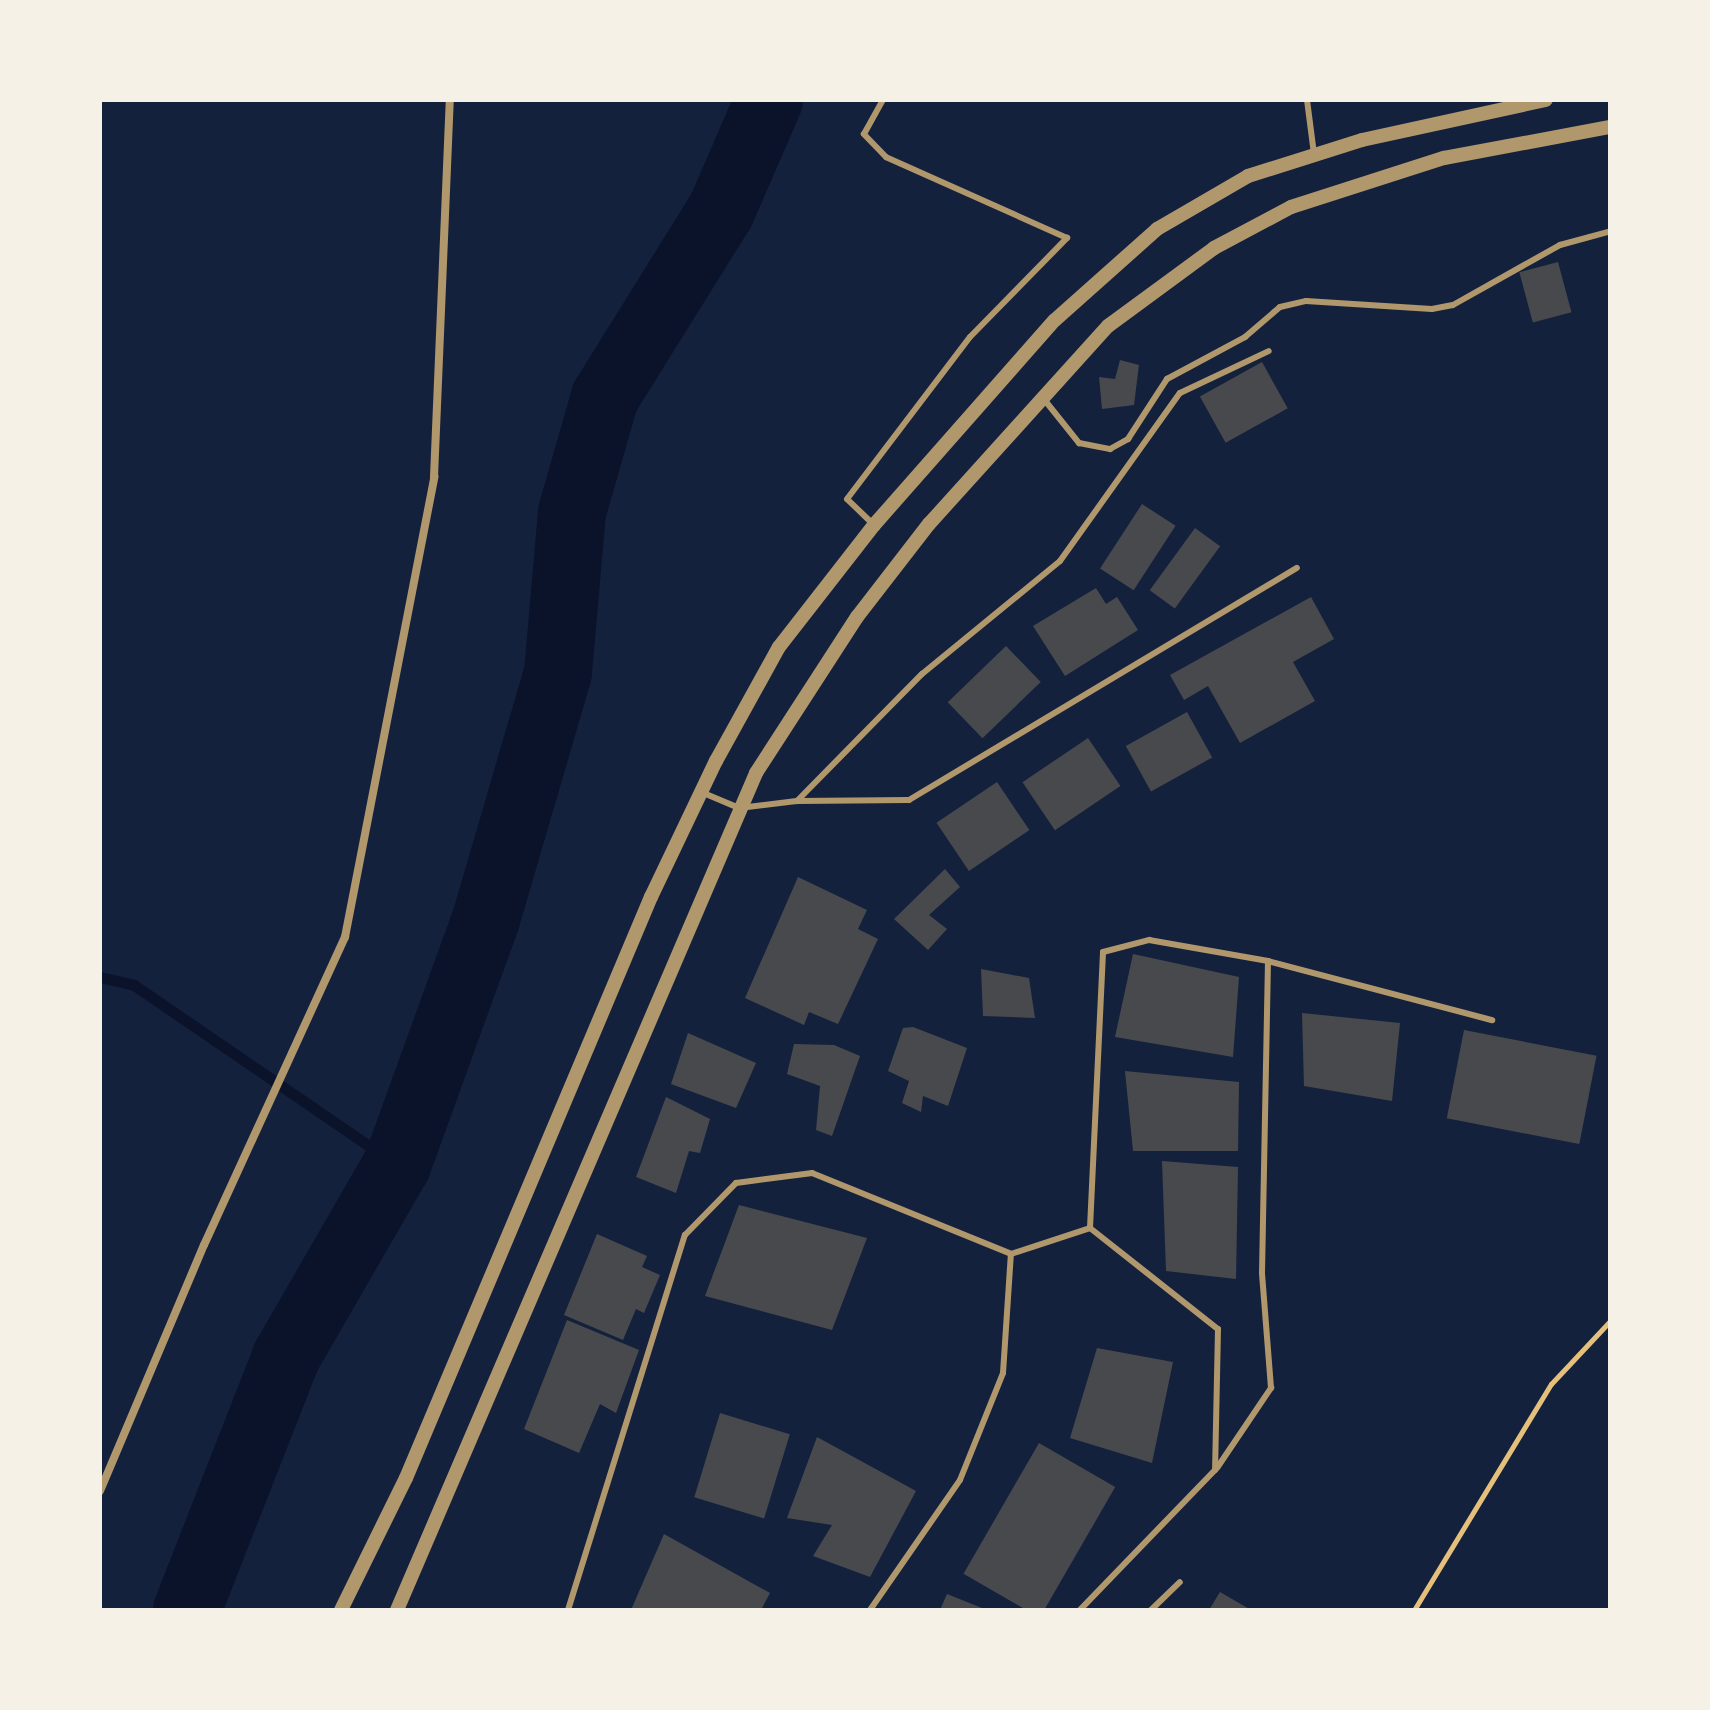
<!DOCTYPE html>
<html>
<head>
<meta charset="utf-8">
<style>
	body { margin:0 }
	#map { position:relative; width:1710px; height:1710px; overflow:hidden; background:#14213d; font-family:"Varela Round",sans-serif }
	div>[style] { position:absolute }
	.stream>* { height:11px; margin:-5.5px; padding:0 5.5px; transform-origin:5.5px; border-radius:5.5px; background:#0b132b }
	.river>* { height:68px; margin:-34px; padding:0 34px; transform-origin:34px; border-radius:34px; background:#0b132b }
	.building>* { inset:0; background:#48494c; transform-origin:0 0 }
	.path>* { height:5px; margin:-2.5px; padding:0 2.5px; transform-origin:2.5px; border-radius:2.5px; background:#e5c07b }
	.service>* { height:6px; margin:-3px; padding:0 3px; transform-origin:3px; border-radius:3px; background:#b1986c }
	.minor>* { height:8px; margin:-4px; padding:0 4px; transform-origin:4px; border-radius:4px; background:#b1986c }
	.tertiary>* { height:14px; margin:-7px; padding:0 7px; transform-origin:7px; border-radius:7px; background:#b1986c }
	span { translate:-50% -50%; white-space:nowrap; text-align:center; line-height:1.15; -webkit-text-stroke:6px #f6f1e7; paint-order:stroke }
	.frame { position:absolute; inset:0; border:102px solid #f6f1e7; pointer-events:none }
</style>
</head>
<body>
<div id="map">
	<div class="stream">
		<i style="left:100px;top:977px;width:35px;rotate:13deg"></i>
		<i style="left:134px;top:985px;width:319px;rotate:34.4deg"></i>
	</div>
	<div class="river">
		<i style="left:187px;top:1610px;width:272px;rotate:-68.6deg"></i>
		<i style="left:286px;top:1357px;width:222px;rotate:-60deg"></i>
		<i style="left:397px;top:1165px;width:262px;rotate:-70.1deg"></i>
		<i style="left:486px;top:919px;width:257px;rotate:-73.7deg"></i>
		<i style="left:558px;top:672px;width:161px;rotate:-85deg"></i>
		<i style="left:572px;top:512px;width:120px;rotate:-74deg"></i>
		<i style="left:605px;top:397px;width:219px;rotate:-58.1deg"></i>
		<i style="left:721px;top:211px;width:121px;rotate:-66.6deg"></i>
	</div>
	<div class="building">
		<i style="left:1558px;top:262px;width:52px;height:40px;rotate:75deg"></i>
		<i style="clip-path:polygon(1120px 360px,1139px 365px,1134px 405px,1102px 409px,1099px 377px,1115px 379px)"></i>
		<i style="left:1262px;top:362px;width:53px;height:71px;rotate:61deg"></i>
		<i style="left:1142px;top:504px;width:40px;height:77px;rotate:33deg"></i>
		<i style="left:1195px;top:528px;width:31px;height:77px;rotate:36deg"></i>
		<i style="clip-path:polygon(1096px 588px,1106px 604px,1117px 597px,1138px 630px,1065px 676px,1033px 626px)"></i>
		<i style="clip-path:polygon(1311px 597px,1334px 639px,1293px 662px,1315px 701px,1240px 743px,1208px 686px,1184px 700px,1170px 675px)"></i>
		<i style="left:1006px;top:646px;width:50px;height:81px;rotate:46deg"></i>
		<i style="left:1187px;top:712px;width:52px;height:70px;rotate:61deg"></i>
		<i style="left:1088px;top:738px;width:58px;height:79px;rotate:56deg"></i>
		<i style="left:997px;top:782px;width:58px;height:73px;rotate:56deg"></i>
		<i style="clip-path:polygon(945px 869px,960px 887px,929px 915px,947px 929px,928px 950px,894px 919px)"></i>
		<i style="clip-path:polygon(798px 877px,867px 910px,858px 929px,878px 939px,838px 1024px,809px 1012px,804px 1025px,745px 998px)"></i>
		<i style="clip-path:polygon(1133px 954px,1239px 977px,1233px 1057px,1115px 1037px)"></i>
		<i style="clip-path:polygon(981px 969px,1029px 978px,1035px 1018px,983px 1016px)"></i>
		<i style="clip-path:polygon(1302px 1013px,1400px 1023px,1392px 1101px,1304px 1086px)"></i>
		<i style="clip-path:polygon(913px 1027px,967px 1048px,948px 1106px,923px 1096px,921px 1112px,902px 1103px,909px 1081px,888px 1071px,903px 1028px)"></i>
		<i style="left:1464px;top:1030px;width:135px;height:90px;rotate:11deg"></i>
		<i style="clip-path:polygon(688px 1033px,756px 1063px,736px 1108px,671px 1084px)"></i>
		<i style="clip-path:polygon(794px 1044px,834px 1045px,860px 1056px,832px 1136px,816px 1130px,820px 1086px,787px 1074px)"></i>
		<i style="clip-path:polygon(1125px 1071px,1239px 1082px,1238px 1151px,1133px 1151px)"></i>
		<i style="clip-path:polygon(666px 1097px,710px 1119px,700px 1153px,689px 1151px,676px 1193px,636px 1177px)"></i>
		<i style="clip-path:polygon(1162px 1161px,1238px 1167px,1236px 1279px,1166px 1271px)"></i>
		<i style="clip-path:polygon(739px 1205px,867px 1238px,832px 1330px,705px 1296px)"></i>
		<i style="clip-path:polygon(597px 1234px,647px 1256px,642px 1267px,660px 1275px,644px 1313px,636px 1309px,623px 1340px,564px 1315px)"></i>
		<i style="clip-path:polygon(567px 1320px,639px 1350px,616px 1413px,600px 1404px,579px 1453px,524px 1429px)"></i>
		<i style="clip-path:polygon(1097px 1348px,1173px 1362px,1152px 1463px,1070px 1438px)"></i>
		<i style="left:720px;top:1413px;width:73px;height:88px;rotate:17deg"></i>
		<i style="clip-path:polygon(817px 1437px,916px 1491px,870px 1577px,813px 1556px,832px 1525px,787px 1518px)"></i>
		<i style="left:1039px;top:1443px;width:88px;height:151px;rotate:30deg"></i>
		<i style="clip-path:polygon(664px 1534px,770px 1593px,761px 1610px,631px 1610px)"></i>
		<i style="clip-path:polygon(1220px 1592px,1251px 1610px,1209px 1610px)"></i>
		<i style="clip-path:polygon(947px 1594px,987px 1610px,940px 1610px)"></i>
	</div>
	<div class="path">
		<i style="left:1414px;top:1610px;width:264px;rotate:-58.8deg"></i>
		<i style="left:1551px;top:1384px;width:86px;rotate:-46.9deg"></i>
	</div>
	<div class="service">
		<i style="left:1307px;top:100px;width:54px;rotate:82.6deg"></i>
		<i style="left:1043px;top:398px;width:58px;rotate:51.3deg"></i>
		<i style="left:1079px;top:443px;width:32px;rotate:11deg"></i>
		<i style="left:1110px;top:449px;width:21px;rotate:-29deg"></i>
		<i style="left:1128px;top:439px;width:72px;rotate:-57deg"></i>
		<i style="left:1167px;top:379px;width:89px;rotate:-28.3deg"></i>
		<i style="left:1245px;top:337px;width:46px;rotate:-40.6deg"></i>
		<i style="left:1280px;top:307px;width:27px;rotate:-13deg"></i>
		<i style="left:1306px;top:301px;width:126px;rotate:3.6deg"></i>
		<i style="left:1432px;top:309px;width:21px;rotate:-11deg"></i>
		<i style="left:1453px;top:305px;width:123px;rotate:-29.3deg"></i>
		<i style="left:1560px;top:245px;width:50px;rotate:-15.2deg"></i>
		<i style="left:874px;top:525px;width:37px;rotate:-136deg"></i>
		<i style="left:847px;top:499px;width:203px;rotate:-52.8deg"></i>
		<i style="left:970px;top:337px;width:139px;rotate:-45.6deg"></i>
		<i style="left:1067px;top:238px;width:198px;rotate:-155.9deg"></i>
		<i style="left:886px;top:157px;width:32px;rotate:-134deg"></i>
		<i style="left:864px;top:134px;width:39px;rotate:-61deg"></i>
		<i style="left:701px;top:792px;width:41px;rotate:22.8deg"></i>
		<i style="left:739px;top:808px;width:58px;rotate:-6.9deg"></i>
		<i style="left:797px;top:801px;width:112px;rotate:-0.5deg"></i>
		<i style="left:909px;top:800px;width:452px;rotate:-30.9deg"></i>
		<i style="left:797px;top:801px;width:178px;rotate:-45.5deg"></i>
		<i style="left:922px;top:674px;width:178px;rotate:-39.3deg"></i>
		<i style="left:1060px;top:561px;width:206px;rotate:-54.5deg"></i>
		<i style="left:1180px;top:393px;width:98px;rotate:-25.3deg"></i>
		<i style="left:1090px;top:1228px;width:276px;rotate:-87.3deg"></i>
		<i style="left:1103px;top:952px;width:48px;rotate:-14.6deg"></i>
		<i style="left:1149px;top:940px;width:121px;rotate:10deg"></i>
		<i style="left:1268px;top:961px;width:232px;rotate:14.8deg"></i>
		<i style="left:1217px;top:1468px;width:97px;rotate:-56deg"></i>
		<i style="left:1271px;top:1388px;width:115px;rotate:-94.5deg"></i>
		<i style="left:1262px;top:1273px;width:312px;rotate:-88.9deg"></i>
		<i style="left:568px;top:1610px;width:393px;rotate:-72.7deg"></i>
		<i style="left:685px;top:1235px;width:73px;rotate:-45.6deg"></i>
		<i style="left:736px;top:1183px;width:77px;rotate:-7.5deg"></i>
		<i style="left:812px;top:1173px;width:215px;rotate:22.1deg"></i>
		<i style="left:1011px;top:1254px;width:83px;rotate:-18.2deg"></i>
		<i style="left:1090px;top:1228px;width:163px;rotate:38.3deg"></i>
		<i style="left:1218px;top:1329px;width:141px;rotate:91.2deg"></i>
		<i style="left:1215px;top:1470px;width:194px;rotate:134deg"></i>
		<i style="left:870px;top:1610px;width:158px;rotate:-55.3deg"></i>
		<i style="left:960px;top:1480px;width:115px;rotate:-68.1deg"></i>
		<i style="left:1003px;top:1373px;width:119px;rotate:-86.2deg"></i>
		<i style="left:1151px;top:1610px;width:40px;rotate:-44deg"></i>
	</div>
	<div class="minor">
		<i style="left:100px;top:1491px;width:267px;rotate:-67.1deg"></i>
		<i style="left:204px;top:1245px;width:339px;rotate:-65.4deg"></i>
		<i style="left:345px;top:937px;width:469px;rotate:-79deg"></i>
		<i style="left:434px;top:477px;width:377px;rotate:-87.6deg"></i>
	</div>
	<div class="tertiary">
		<i style="left:341px;top:1610px;width:147px;rotate:-63.8deg"></i>
		<i style="left:406px;top:1478px;width:631px;rotate:-67.14deg"></i>
		<i style="left:651px;top:897px;width:151px;rotate:-64.5deg"></i>
		<i style="left:716px;top:761px;width:130px;rotate:-61.1deg"></i>
		<i style="left:779px;top:647px;width:155px;rotate:-52.1deg"></i>
		<i style="left:874px;top:525px;width:273px;rotate:-48.6deg"></i>
		<i style="left:1055px;top:320px;width:137px;rotate:-41.7deg"></i>
		<i style="left:1157px;top:229px;width:105px;rotate:-30.2deg"></i>
		<i style="left:1248px;top:176px;width:120px;rotate:-17.5deg"></i>
		<i style="left:1362px;top:140px;width:188px;rotate:-12.3deg"></i>
		<i style="left:397px;top:1610px;width:911px;rotate:-66.78deg"></i>
		<i style="left:756px;top:773px;width:186px;rotate:-57.1deg"></i>
		<i style="left:857px;top:617px;width:118px;rotate:-52.3deg"></i>
		<i style="left:929px;top:524px;width:267px;rotate:-47.9deg"></i>
		<i style="left:1108px;top:326px;width:132px;rotate:-36.3deg"></i>
		<i style="left:1214px;top:248px;width:87px;rotate:-28deg"></i>
		<i style="left:1291px;top:207px;width:161px;rotate:-17.8deg"></i>
		<i style="left:1444px;top:158px;width:169px;rotate:-10.6deg"></i>
	</div>
	<div class="frame"></div>
</div>
</body>
</html>
